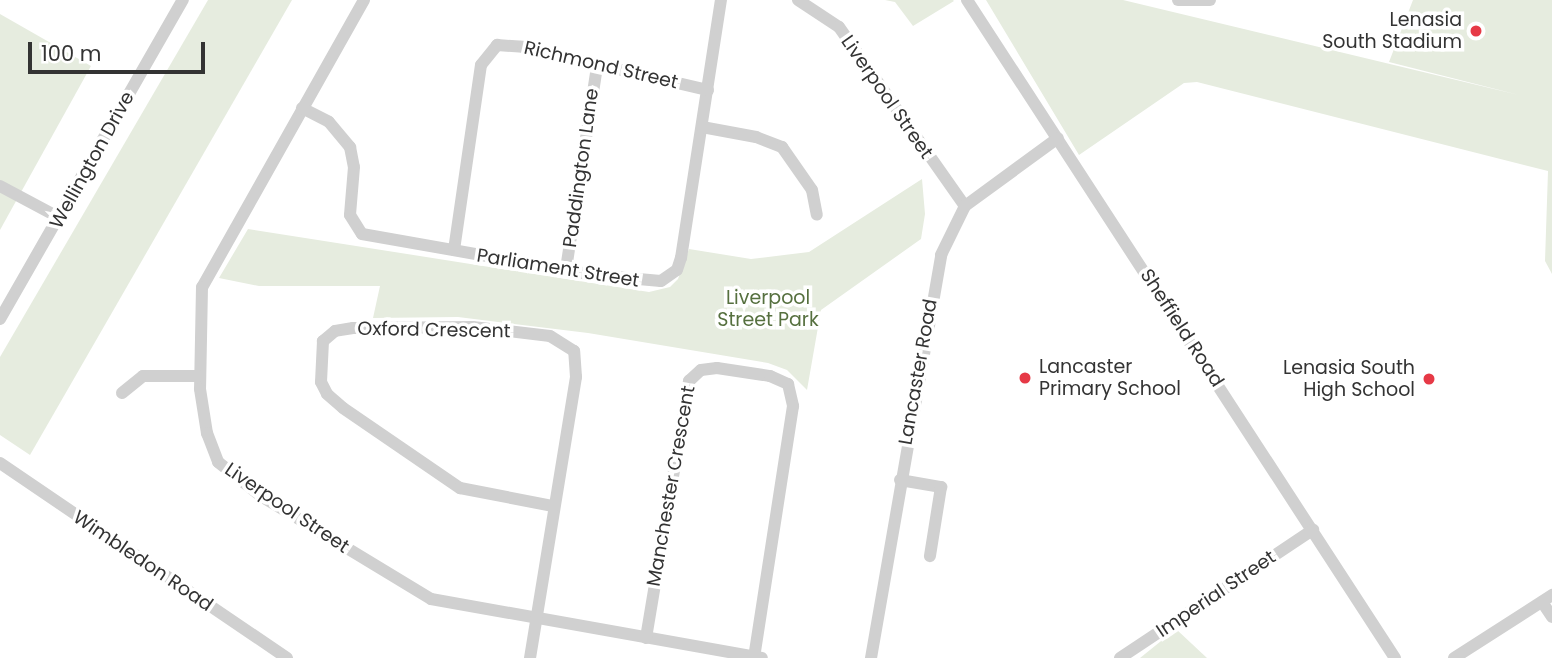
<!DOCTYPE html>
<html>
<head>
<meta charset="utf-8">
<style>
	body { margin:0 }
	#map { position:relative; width:1552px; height:658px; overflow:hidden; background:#fff; font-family:Poppins,sans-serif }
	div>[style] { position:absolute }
	.green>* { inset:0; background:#e6ecdf }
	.minor>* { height:12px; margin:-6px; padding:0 6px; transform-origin:6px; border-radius:6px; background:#d0d0d0 }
	.dots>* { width:19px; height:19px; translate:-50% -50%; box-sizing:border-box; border:4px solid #fff; border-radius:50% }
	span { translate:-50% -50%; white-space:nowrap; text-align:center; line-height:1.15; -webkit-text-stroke:7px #fff; paint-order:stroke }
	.poi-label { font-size:19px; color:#333 }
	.right { translate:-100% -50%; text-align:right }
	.left { translate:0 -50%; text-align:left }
	.street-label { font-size:19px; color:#333 }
	.park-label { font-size:19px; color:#56703f }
	.scale { position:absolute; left:28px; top:42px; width:177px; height:32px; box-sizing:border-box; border:4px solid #333; border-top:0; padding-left:9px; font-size:21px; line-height:24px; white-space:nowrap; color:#333; -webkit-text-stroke:5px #fff; paint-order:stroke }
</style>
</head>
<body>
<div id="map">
	<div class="green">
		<i style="clip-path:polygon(208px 0,292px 0,30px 455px,0 435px,0 357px)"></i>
		<i style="clip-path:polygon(885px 0,953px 0,954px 1px,913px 26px,895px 2px)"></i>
		<i style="clip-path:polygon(986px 0,1123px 0,1519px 95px,1389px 62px,1413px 0,1552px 0,1552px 274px,1545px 261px,1548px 171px,1197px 82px,1184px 83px,1079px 155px)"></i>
		<i style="clip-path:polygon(0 14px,91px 66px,0 230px)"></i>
		<i style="clip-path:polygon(922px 179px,925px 214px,921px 239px,821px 310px,807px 390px,787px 370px,768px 363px,588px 333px,458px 317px,373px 318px,380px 286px,259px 286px,219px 278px,248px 229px,649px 292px,670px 287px,678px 279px,689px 249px,751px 259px,809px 252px)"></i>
		<i style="clip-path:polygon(1176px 629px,1207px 658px,1140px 658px)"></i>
	</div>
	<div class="minor">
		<i style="left:364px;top:0;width:330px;rotate:119.4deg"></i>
		<i style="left:202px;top:287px;width:102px;rotate:91.1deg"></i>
		<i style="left:200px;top:389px;width:45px;rotate:81deg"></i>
		<i style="left:207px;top:433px;width:31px;rotate:69deg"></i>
		<i style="left:218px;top:462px;width:55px;rotate:38.3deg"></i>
		<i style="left:261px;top:496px;width:199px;rotate:31.2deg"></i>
		<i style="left:431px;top:599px;width:336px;rotate:10.1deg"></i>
		<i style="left:798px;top:0;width:49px;rotate:33.4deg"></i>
		<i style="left:839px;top:27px;width:219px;rotate:54.9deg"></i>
		<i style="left:967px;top:0;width:785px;rotate:56.96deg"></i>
		<i style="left:1178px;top:0;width:32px"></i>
		<i style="left:302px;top:108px;width:30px;rotate:27deg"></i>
		<i style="left:329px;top:122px;width:33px;rotate:50deg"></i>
		<i style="left:350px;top:147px;width:20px;rotate:79deg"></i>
		<i style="left:354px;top:167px;width:48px;rotate:94.8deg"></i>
		<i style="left:350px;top:215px;width:22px;rotate:58deg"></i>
		<i style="left:362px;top:234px;width:236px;rotate:10deg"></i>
		<i style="left:594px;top:275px;width:67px;rotate:5.1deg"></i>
		<i style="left:661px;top:281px;width:19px;rotate:-35deg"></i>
		<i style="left:677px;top:270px;width:13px;rotate:-72deg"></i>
		<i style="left:681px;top:258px;width:261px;rotate:-81.2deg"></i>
		<i style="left:702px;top:127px;width:55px;rotate:10.5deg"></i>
		<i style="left:756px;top:137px;width:28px;rotate:21deg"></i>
		<i style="left:782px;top:147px;width:52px;rotate:55.1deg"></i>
		<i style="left:812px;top:190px;width:25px;rotate:79deg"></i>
		<i style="left:0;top:186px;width:68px;rotate:28.1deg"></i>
		<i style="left:454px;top:250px;width:187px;rotate:-81.7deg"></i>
		<i style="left:481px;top:65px;width:26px;rotate:-51deg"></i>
		<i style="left:497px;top:45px;width:26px;rotate:4deg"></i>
		<i style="left:523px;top:47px;width:190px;rotate:13.1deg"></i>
		<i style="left:566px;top:269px;width:205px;rotate:-81.3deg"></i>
		<i style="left:0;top:319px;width:368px;rotate:-60.2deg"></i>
		<i style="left:122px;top:393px;width:27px;rotate:-39deg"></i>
		<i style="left:143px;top:376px;width:57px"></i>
		<i style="left:0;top:463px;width:347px;rotate:34.2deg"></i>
		<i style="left:900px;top:480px;width:42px;rotate:9.7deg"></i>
		<i style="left:941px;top:487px;width:70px;rotate:99.1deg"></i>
		<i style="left:1542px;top:602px;width:18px;rotate:56deg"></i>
		<i style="left:646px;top:638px;width:261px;rotate:-80.5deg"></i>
		<i style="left:689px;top:381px;width:16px;rotate:-43deg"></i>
		<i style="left:701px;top:370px;width:16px;rotate:-7deg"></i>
		<i style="left:717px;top:368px;width:54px;rotate:8.6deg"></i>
		<i style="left:770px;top:376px;width:20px;rotate:24deg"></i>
		<i style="left:788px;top:384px;width:23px;rotate:77deg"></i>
		<i style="left:793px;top:406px;width:255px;rotate:98.8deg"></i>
		<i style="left:530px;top:658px;width:285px;rotate:-80.7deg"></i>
		<i style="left:576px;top:377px;width:26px;rotate:-94deg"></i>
		<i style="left:574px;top:351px;width:28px;rotate:-148deg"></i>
		<i style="left:550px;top:336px;width:78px;rotate:-173.3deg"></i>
		<i style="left:473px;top:327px;width:120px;rotate:179.5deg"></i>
		<i style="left:353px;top:328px;width:18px;rotate:171deg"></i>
		<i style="left:335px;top:331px;width:16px;rotate:140deg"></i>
		<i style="left:323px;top:341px;width:41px;rotate:92.8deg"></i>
		<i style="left:321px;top:382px;width:13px;rotate:63deg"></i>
		<i style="left:327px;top:394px;width:21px;rotate:41deg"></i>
		<i style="left:343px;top:408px;width:142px;rotate:34.4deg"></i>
		<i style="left:460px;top:488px;width:95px;rotate:11deg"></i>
		<i style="left:871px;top:658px;width:409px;rotate:-80.1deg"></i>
		<i style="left:941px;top:255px;width:55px;rotate:-63.9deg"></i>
		<i style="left:965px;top:206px;width:115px;rotate:-36.2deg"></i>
		<i style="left:1120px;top:658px;width:232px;rotate:-33.6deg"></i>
		<i style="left:1454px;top:658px;width:117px;rotate:-32.7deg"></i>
	</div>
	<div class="dots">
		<i style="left:1476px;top:31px;background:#e63946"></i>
		<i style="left:1025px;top:378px;background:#e63946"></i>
		<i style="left:1429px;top:379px;background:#e63946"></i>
	</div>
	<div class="poi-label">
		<span class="right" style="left:1462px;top:31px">Lenasia<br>South Stadium</span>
		<span class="left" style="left:1039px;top:378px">Lancaster<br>Primary School</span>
		<span class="right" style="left:1415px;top:379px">Lenasia South<br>High School</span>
	</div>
	<div class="street-label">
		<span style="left:601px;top:65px;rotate:13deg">Richmond Street</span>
		<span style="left:887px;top:97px;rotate:55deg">Liverpool Street</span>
		<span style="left:92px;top:160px;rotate:-61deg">Wellington Drive</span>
		<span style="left:581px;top:168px;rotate:-82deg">Paddington Lane</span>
		<span style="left:558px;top:268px;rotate:9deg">Parliament Street</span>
		<span style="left:1182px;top:328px;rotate:57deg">Sheffield Road</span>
		<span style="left:434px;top:330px;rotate:1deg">Oxford Crescent</span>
		<span style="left:918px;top:372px;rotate:-80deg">Lancaster Road</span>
		<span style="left:671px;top:486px;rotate:-80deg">Manchester Crescent</span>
		<span style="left:287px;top:508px;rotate:34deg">Liverpool Street</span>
		<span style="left:143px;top:561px;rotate:34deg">Wimbledon Road</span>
		<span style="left:1216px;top:594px;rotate:-34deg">Imperial Street</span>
	</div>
	<div class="park-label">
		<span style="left:768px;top:309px">Liverpool<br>Street Park</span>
	</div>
	<div class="scale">100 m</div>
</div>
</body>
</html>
